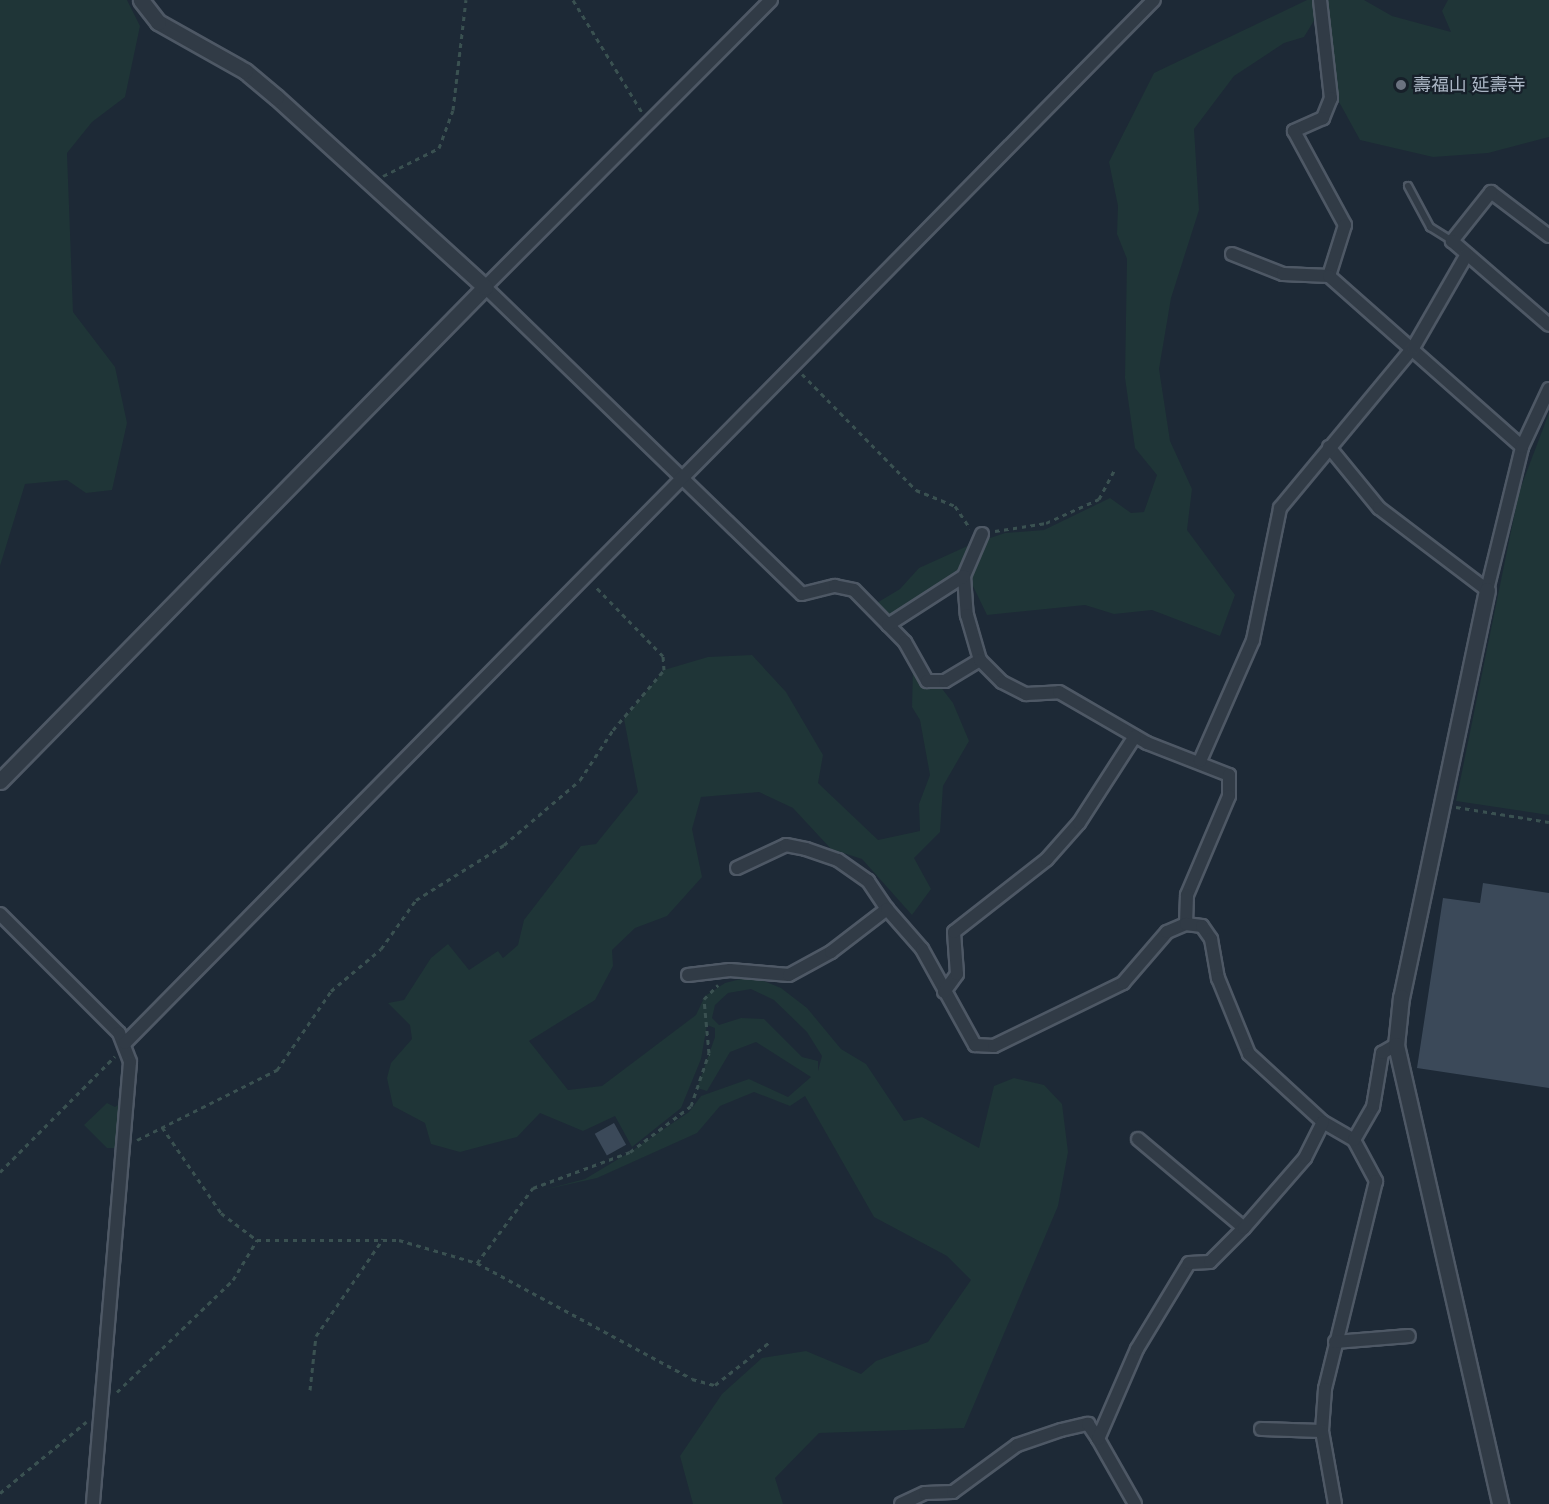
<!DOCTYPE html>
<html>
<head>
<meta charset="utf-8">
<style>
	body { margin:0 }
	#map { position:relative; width:1549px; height:1504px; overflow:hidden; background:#1d2936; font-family:Raleway,"Noto Sans JP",sans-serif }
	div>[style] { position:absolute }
	.green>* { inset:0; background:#1f3537 }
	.building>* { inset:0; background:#3b4959; transform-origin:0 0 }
	.path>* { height:3px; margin-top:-1.5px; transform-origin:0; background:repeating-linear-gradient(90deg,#3a5151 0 4.5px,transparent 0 9px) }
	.roads { filter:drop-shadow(2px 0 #4e5865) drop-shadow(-2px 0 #4e5865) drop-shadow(0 2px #4e5865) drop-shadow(0 -2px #4e5865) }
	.service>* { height:6px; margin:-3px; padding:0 3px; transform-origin:3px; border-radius:3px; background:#313b46 }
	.minor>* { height:12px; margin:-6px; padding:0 6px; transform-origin:6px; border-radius:6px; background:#313b46 }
	.tertiary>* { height:15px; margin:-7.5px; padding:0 7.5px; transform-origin:7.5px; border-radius:7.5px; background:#313b46 }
	.dots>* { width:16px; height:16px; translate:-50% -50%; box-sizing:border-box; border:3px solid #17202a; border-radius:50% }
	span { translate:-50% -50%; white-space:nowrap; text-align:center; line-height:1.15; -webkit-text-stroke:4.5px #17202a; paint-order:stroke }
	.poi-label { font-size:18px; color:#aab5c4 }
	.left { translate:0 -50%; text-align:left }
</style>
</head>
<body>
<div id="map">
	<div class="green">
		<i style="clip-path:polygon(0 0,127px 0,140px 26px,125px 97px,92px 122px,67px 153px,73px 312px,115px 367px,127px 423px,112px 490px,86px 493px,67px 480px,25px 484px,0 566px)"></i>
		<i style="clip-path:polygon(1307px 0,1364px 0,1392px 16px,1451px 32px,1442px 11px,1448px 0,1549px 0,1549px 137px,1488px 153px,1433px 157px,1360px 140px,1322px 71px,1315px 19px,1304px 37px,1284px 43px,1234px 76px,1194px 129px,1199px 210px,1171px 298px,1159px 369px,1170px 441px,1192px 489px,1187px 530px,1235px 595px,1220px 636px,1152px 610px,1114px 614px,1085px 605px,987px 615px,972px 584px,954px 577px,888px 617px,875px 604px,900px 589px,919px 568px,972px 544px,1005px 533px,1044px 530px,1110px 498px,1131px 513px,1144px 512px,1157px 475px,1135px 448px,1125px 378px,1127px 259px,1117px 234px,1118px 206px,1109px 162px,1154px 73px)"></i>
		<i style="clip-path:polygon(1549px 413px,1549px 815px,1456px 801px,1519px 492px)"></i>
		<i style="clip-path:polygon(evenodd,752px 655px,786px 692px,823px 755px,818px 783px,878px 840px,920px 831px,919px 804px,930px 775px,920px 720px,912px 707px,913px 668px,923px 664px,953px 703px,969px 741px,943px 786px,940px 832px,914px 858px,931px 889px,912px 915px,862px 859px,831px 849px,793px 808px,759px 792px,701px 797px,692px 829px,702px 877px,667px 916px,635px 928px,612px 950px,613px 966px,595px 1000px,529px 1041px,568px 1090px,602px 1086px,696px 1015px,705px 996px,725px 983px,752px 976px,781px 988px,807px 1008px,841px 1049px,866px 1064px,904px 1121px,922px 1117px,979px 1148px,994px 1086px,1014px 1078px,1044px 1085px,1062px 1104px,1068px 1152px,1058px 1206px,964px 1428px,819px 1433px,775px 1478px,783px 1504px,693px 1504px,680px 1456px,722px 1394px,762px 1358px,806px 1351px,861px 1374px,876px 1361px,928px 1342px,971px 1280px,947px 1256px,874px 1217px,805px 1096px,790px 1106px,754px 1092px,720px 1106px,697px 1133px,597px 1178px,543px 1190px,585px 1179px,630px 1152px,689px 1112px,701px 1096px,749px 1079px,788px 1097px,811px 1077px,756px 1042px,730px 1052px,707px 1091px,697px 1088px,715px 1037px,715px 1028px,707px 1025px,701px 1059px,681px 1108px,632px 1147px,615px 1116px,583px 1131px,540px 1113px,517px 1137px,460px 1152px,431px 1144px,425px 1123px,393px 1106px,387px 1078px,391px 1063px,412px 1039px,410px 1025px,388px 1003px,404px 1000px,431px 958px,448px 944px,469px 970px,498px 951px,503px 958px,518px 945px,524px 920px,581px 846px,596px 844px,638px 792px,624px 719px,664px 670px,708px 657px,752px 655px,751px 989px,774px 1000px,807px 1032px,822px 1056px,818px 1071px,818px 1061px,802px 1057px,764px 1019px,741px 1018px,719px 1025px,712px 1018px,715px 1005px,728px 993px,751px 989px)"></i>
		<i style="clip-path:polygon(122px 1102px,120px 1148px,107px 1148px,84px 1125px,107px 1103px,115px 1107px)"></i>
	</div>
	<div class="building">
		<i style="clip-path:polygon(1483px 883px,1549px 893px,1549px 1088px,1417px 1068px,1443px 898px,1480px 903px)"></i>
		<i style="left:614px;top:1123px;width:25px;height:22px;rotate:61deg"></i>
	</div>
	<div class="path">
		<i style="left:573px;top:0;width:132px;rotate:58.4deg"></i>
		<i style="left:383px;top:176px;width:63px;rotate:-26.6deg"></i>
		<i style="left:439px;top:148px;width:40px;rotate:-69.8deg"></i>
		<i style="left:453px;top:110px;width:111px;rotate:-83.3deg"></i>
		<i style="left:802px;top:374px;width:163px;rotate:45.5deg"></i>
		<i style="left:916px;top:490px;width:42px;rotate:22.3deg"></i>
		<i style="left:955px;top:506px;width:27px;rotate:56deg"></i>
		<i style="left:995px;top:531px;width:52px;rotate:-8.9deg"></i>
		<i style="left:1046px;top:523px;width:58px;rotate:-24.4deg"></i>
		<i style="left:1099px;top:499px;width:34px;rotate:-62deg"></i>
		<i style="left:1456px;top:807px;width:94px;rotate:9.2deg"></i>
		<i style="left:162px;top:1127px;width:104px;rotate:55.5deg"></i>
		<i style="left:221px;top:1213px;width:45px;rotate:36.9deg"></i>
		<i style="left:257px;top:1240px;width:142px"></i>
		<i style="left:399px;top:1240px;width:81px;rotate:16.4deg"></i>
		<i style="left:477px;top:1263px;width:244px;rotate:28.3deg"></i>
		<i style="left:692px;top:1379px;width:24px;rotate:15deg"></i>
		<i style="left:715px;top:1385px;width:71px;rotate:-38.2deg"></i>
		<i style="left:137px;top:1140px;width:157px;rotate:-26.6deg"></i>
		<i style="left:277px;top:1070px;width:96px;rotate:-55.6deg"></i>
		<i style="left:331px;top:991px;width:65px;rotate:-40deg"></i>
		<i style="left:381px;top:949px;width:60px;rotate:-54.5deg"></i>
		<i style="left:416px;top:900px;width:104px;rotate:-32deg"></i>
		<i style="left:504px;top:845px;width:100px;rotate:-40.5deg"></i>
		<i style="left:580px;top:780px;width:60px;rotate:-56.6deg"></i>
		<i style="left:613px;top:730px;width:79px;rotate:-49.6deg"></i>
		<i style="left:664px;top:670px;width:14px;rotate:-94deg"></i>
		<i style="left:663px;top:656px;width:98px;rotate:-134.2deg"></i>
		<i style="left:0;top:1172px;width:163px;rotate:-45.2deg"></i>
		<i style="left:477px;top:1263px;width:94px;rotate:-53.3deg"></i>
		<i style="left:533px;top:1188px;width:103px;rotate:-20.4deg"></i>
		<i style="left:630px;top:1152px;width:76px;rotate:-37deg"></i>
		<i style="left:691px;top:1106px;width:56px;rotate:-71.2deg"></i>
		<i style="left:709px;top:1053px;width:54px;rotate:-95.3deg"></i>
		<i style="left:704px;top:999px;width:20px;rotate:-45deg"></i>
		<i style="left:310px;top:1390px;width:54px;rotate:-83.7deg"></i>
		<i style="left:316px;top:1336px;width:118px;rotate:-55.4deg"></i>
		<i style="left:117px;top:1392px;width:161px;rotate:-44deg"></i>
		<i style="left:233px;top:1280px;width:47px;rotate:-59deg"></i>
		<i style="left:0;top:1493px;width:112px;rotate:-39.5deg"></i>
	</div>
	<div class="roads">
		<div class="service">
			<i style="left:1408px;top:186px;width:47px;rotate:61.8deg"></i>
			<i style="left:1430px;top:227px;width:26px;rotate:32deg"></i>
		</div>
		<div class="minor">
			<i style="left:771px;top:0;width:405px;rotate:134.9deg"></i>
			<i style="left:485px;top:287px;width:441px;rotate:44.1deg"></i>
			<i style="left:802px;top:594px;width:34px;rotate:-14deg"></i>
			<i style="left:835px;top:586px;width:19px;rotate:12deg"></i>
			<i style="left:854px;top:590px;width:73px;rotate:45.6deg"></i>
			<i style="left:905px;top:642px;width:45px;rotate:60.6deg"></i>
			<i style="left:927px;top:681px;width:18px"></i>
			<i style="left:945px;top:681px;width:41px;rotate:-31deg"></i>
			<i style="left:1320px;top:0;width:99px;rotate:83.6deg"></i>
			<i style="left:1331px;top:98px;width:22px;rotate:112deg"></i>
			<i style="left:1323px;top:118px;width:32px;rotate:156deg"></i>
			<i style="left:1294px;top:131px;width:107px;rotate:61.5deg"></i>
			<i style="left:1345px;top:225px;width:53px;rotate:107.4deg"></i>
			<i style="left:1549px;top:236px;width:73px;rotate:-142.8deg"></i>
			<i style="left:1491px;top:192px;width:63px;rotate:128.5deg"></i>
			<i style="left:1452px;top:241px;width:128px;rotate:40.9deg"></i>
			<i style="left:1232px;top:254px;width:55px;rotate:21.4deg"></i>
			<i style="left:1283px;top:274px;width:46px;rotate:2.5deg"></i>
			<i style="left:1329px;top:276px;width:258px;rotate:41.5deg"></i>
			<i style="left:1329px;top:447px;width:79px;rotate:50.7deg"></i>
			<i style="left:1379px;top:508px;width:136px;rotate:37.2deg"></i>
			<i style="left:1487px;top:590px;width:147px;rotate:-76.2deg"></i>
			<i style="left:1522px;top:447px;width:64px;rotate:-65deg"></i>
			<i style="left:982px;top:534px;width:46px;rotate:113.2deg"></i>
			<i style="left:964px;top:576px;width:39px;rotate:86deg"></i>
			<i style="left:967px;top:615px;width:47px;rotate:73.9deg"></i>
			<i style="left:980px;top:660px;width:31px;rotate:45deg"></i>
			<i style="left:1002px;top:682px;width:27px;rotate:27deg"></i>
			<i style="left:1026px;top:694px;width:33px;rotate:-3deg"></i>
			<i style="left:1059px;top:692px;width:102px;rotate:30.1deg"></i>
			<i style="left:1147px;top:743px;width:88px;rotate:21.3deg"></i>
			<i style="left:1229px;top:775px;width:21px;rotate:90deg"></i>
			<i style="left:1229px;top:796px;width:108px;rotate:113deg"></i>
			<i style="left:1187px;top:895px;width:29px;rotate:92deg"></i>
			<i style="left:888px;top:625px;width:90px;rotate:-32.8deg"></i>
			<i style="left:1200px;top:761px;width:132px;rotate:-66.3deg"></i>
			<i style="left:1253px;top:640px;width:135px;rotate:-78.4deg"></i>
			<i style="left:1280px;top:508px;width:208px;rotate:-50.3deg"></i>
			<i style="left:1413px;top:348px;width:108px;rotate:-60.1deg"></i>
			<i style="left:737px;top:868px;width:54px;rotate:-25.1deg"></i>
			<i style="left:786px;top:845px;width:20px;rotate:11deg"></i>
			<i style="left:806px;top:849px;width:34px;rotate:19deg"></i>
			<i style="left:838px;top:860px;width:37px;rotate:35deg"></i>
			<i style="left:868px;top:881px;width:34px;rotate:56deg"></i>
			<i style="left:0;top:914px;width:168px;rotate:45deg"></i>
			<i style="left:119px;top:1033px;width:31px;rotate:69deg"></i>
			<i style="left:130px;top:1062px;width:444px;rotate:94.8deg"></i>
			<i style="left:688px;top:975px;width:42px;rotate:-6.8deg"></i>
			<i style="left:730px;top:970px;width:59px;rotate:4.8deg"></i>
			<i style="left:789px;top:975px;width:48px;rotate:-28.7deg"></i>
			<i style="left:831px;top:952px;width:71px;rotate:-37.5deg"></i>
			<i style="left:887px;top:909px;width:53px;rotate:48.8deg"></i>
			<i style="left:922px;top:949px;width:110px;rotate:61.1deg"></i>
			<i style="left:975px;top:1045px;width:19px;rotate:3deg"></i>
			<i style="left:994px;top:1046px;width:144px;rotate:-26deg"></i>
			<i style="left:1123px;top:983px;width:67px;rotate:-49.2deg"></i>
			<i style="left:1167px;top:932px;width:21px;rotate:-23deg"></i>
			<i style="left:1186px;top:924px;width:16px;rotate:7deg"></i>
			<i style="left:1202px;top:926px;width:16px;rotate:55deg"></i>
			<i style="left:1211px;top:939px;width:40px;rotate:80deg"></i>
			<i style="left:1218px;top:978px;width:82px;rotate:67.8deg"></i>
			<i style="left:1249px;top:1054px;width:100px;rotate:42.6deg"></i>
			<i style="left:1323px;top:1122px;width:36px;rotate:30deg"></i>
			<i style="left:1354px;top:1140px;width:47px;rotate:61.8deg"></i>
			<i style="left:1376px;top:1181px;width:214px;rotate:103.8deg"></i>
			<i style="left:1325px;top:1389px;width:42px;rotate:94.1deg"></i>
			<i style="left:1322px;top:1431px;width:74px;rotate:79.9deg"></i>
			<i style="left:944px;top:992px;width:22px;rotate:-54deg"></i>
			<i style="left:957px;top:974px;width:42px;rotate:-94.1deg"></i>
			<i style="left:954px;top:932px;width:118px;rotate:-38.1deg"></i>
			<i style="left:1047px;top:859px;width:48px;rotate:-48.4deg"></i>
			<i style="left:1079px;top:823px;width:103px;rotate:-57.2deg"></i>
			<i style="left:125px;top:1043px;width:1465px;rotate:-45.39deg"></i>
			<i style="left:1138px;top:1139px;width:138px;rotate:40deg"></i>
			<i style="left:1354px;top:1140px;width:38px;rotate:-60deg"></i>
			<i style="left:1373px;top:1107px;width:55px;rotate:-80.5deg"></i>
			<i style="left:1382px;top:1053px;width:16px;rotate:-30deg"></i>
			<i style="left:1335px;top:1342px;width:74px;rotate:-4.6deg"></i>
			<i style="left:1261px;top:1429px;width:61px;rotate:1.9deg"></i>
			<i style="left:901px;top:1504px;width:26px;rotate:-25deg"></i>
			<i style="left:925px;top:1493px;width:28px;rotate:-2deg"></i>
			<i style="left:953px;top:1492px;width:79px;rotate:-36.3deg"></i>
			<i style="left:1017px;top:1445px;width:46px;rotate:-18.8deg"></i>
			<i style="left:1061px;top:1430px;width:28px;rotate:-13deg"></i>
			<i style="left:1088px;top:1424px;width:18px;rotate:56deg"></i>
			<i style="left:1135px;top:1504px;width:75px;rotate:-119.6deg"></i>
			<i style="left:1098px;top:1439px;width:98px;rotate:-66.6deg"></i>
			<i style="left:1137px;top:1349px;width:100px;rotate:-58.8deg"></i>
			<i style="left:1189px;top:1263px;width:21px;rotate:-3deg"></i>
			<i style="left:1210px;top:1262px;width:48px;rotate:-45deg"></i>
			<i style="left:1244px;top:1228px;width:93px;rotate:-48.9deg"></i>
			<i style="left:1305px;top:1158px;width:40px;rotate:-63.4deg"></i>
		</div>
		<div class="tertiary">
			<i style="left:1487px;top:590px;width:416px;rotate:101.9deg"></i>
			<i style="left:1401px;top:997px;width:48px;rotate:95.9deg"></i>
			<i style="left:1396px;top:1045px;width:471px;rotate:77.2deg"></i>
			<i style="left:0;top:781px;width:692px;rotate:-45.53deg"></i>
			<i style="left:485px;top:287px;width:282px;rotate:-137.7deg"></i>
			<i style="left:276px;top:97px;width:40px;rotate:-140deg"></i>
			<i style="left:245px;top:71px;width:100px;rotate:-150.6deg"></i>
			<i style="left:158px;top:22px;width:28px;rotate:-128deg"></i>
		</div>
	</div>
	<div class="dots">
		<i style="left:1401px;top:85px;background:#6b7280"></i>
	</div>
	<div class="poi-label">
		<span class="left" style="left:1413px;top:85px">壽福山 延壽寺</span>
	</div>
</div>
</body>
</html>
